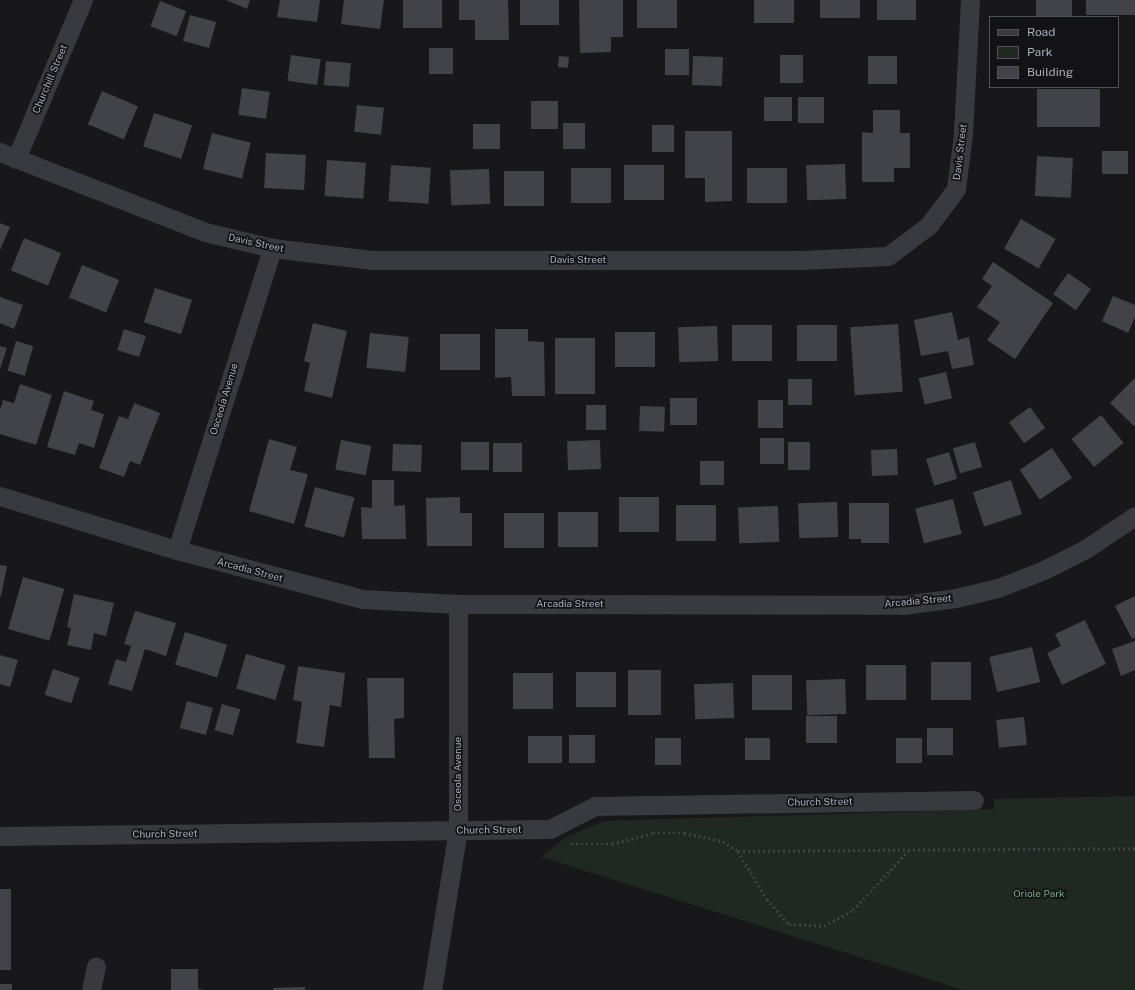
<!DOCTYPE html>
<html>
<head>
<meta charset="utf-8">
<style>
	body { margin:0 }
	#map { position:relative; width:1135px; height:990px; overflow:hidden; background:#18181a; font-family:"Public Sans",sans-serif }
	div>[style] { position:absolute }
	.green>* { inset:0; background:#202921 }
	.building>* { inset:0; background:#424348; transform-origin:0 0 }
	.path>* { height:2.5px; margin-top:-1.25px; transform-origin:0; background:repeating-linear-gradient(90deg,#3f4147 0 2px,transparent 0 5px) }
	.minor>* { height:19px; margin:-9.5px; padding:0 9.5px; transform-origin:9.5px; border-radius:9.5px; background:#393a40 }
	span { translate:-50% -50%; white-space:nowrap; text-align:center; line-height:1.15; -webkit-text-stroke:3.5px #131316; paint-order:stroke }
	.street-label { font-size:10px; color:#aaaebb }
	.park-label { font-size:10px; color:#80a685 }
	.legend { position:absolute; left:989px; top:16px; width:130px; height:72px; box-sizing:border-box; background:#131316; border:1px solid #4f5158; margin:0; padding:5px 7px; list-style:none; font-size:12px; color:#aaaebb }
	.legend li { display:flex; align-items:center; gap:8px; height:20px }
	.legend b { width:20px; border:1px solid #4f5158 }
</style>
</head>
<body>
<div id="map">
	<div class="green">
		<i style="clip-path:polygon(1135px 796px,1135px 990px,964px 990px,541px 857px,566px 837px,605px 821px,994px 809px,994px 799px)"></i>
	</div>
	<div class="building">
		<i style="clip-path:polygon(226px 0,250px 0,247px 9px)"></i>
		<i style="clip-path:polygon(280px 0,320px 0,317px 22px,277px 17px)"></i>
		<i style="clip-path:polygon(344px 0,384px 0,380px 29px,341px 24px)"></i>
		<i style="left:403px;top:0;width:39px;height:28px"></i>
		<i style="clip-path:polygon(459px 0,508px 0,509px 40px,475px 40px,475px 20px,459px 20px)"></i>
		<i style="left:520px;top:0;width:39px;height:25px"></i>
		<i style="clip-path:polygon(579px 0,623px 0,623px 37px,611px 37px,611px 52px,580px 53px)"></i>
		<i style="left:637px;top:0;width:40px;height:28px"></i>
		<i style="left:754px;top:0;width:40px;height:23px"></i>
		<i style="left:820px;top:0;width:40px;height:18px"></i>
		<i style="left:877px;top:0;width:39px;height:20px"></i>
		<i style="left:1036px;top:0;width:36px;height:17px"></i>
		<i style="left:1086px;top:0;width:49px;height:15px"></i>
		<i style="left:160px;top:1px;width:28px;height:27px;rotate:21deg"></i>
		<i style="left:190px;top:15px;width:27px;height:27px;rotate:15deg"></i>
		<i style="left:429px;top:48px;width:24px;height:26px"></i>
		<i style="left:665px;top:49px;width:24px;height:26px"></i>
		<i style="left:291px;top:55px;width:30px;height:26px;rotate:8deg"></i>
		<i style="left:780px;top:55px;width:23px;height:28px"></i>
		<i style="left:559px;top:56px;width:10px;height:11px;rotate:6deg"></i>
		<i style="left:693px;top:56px;width:30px;height:29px;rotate:2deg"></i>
		<i style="left:868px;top:56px;width:29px;height:28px"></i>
		<i style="left:326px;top:61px;width:25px;height:24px;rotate:5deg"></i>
		<i style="left:242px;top:88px;width:28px;height:27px;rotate:8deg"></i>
		<i style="left:1100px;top:89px;width:38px;height:63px;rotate:90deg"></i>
		<i style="left:102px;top:91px;width:39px;height:36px;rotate:23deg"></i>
		<i style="left:764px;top:97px;width:28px;height:24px"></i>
		<i style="left:798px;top:97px;width:26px;height:26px"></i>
		<i style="left:531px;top:101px;width:27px;height:28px"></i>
		<i style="left:357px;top:105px;width:27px;height:27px;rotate:6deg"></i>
		<i style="clip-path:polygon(873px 110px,900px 110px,900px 133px,910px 133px,910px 168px,894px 168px,894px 182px,862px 182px,862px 132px,873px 133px)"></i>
		<i style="left:154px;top:113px;width:40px;height:35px;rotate:18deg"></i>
		<i style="left:563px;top:123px;width:22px;height:26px"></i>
		<i style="left:473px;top:124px;width:27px;height:25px"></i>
		<i style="left:652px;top:125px;width:22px;height:27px"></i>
		<i style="clip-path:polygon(685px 131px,732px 131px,732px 201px,705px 202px,705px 178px,685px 178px)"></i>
		<i style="left:212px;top:133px;width:40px;height:37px;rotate:14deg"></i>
		<i style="left:1102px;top:151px;width:26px;height:23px"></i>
		<i style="left:266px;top:153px;width:40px;height:35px;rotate:3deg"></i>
		<i style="left:1037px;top:156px;width:36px;height:40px;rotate:3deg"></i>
		<i style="left:327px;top:160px;width:39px;height:36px;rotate:4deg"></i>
		<i style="left:845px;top:164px;width:35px;height:39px;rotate:88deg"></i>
		<i style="left:391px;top:165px;width:40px;height:36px;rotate:4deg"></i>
		<i style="left:624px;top:165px;width:40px;height:35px"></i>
		<i style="left:571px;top:168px;width:40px;height:35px"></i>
		<i style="left:747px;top:168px;width:40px;height:35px"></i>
		<i style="left:489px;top:169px;width:35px;height:39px;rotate:88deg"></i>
		<i style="left:504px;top:171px;width:40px;height:35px"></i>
		<i style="left:1021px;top:219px;width:40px;height:34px;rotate:30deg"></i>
		<i style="clip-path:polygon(0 223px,10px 227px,0 250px)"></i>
		<i style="left:24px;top:238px;width:40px;height:35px;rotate:22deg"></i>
		<i style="clip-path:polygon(993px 262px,1053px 303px,1015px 359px,987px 340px,1000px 322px,977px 307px,992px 286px,982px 279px)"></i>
		<i style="left:82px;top:265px;width:40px;height:35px;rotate:22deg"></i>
		<i style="left:1068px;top:273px;width:28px;height:26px;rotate:35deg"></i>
		<i style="left:155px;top:288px;width:39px;height:36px;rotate:18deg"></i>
		<i style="clip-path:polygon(1113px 296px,1135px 305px,1135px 317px,1128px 333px,1102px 321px)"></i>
		<i style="clip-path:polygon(0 297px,23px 305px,14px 329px,0 323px)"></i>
		<i style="clip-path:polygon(952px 312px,958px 340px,969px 337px,974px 365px,952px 369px,948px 351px,921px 356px,914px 320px)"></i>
		<i style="clip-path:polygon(313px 323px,347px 331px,332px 398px,304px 391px,310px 363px,304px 361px)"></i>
		<i style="left:898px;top:324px;width:68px;height:48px;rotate:86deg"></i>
		<i style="left:732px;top:325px;width:40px;height:36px"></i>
		<i style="left:797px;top:325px;width:40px;height:36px"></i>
		<i style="left:717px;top:326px;width:35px;height:39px;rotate:88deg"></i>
		<i style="left:124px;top:329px;width:23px;height:22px;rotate:18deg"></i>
		<i style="clip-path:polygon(495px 329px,528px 329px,528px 341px,544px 342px,545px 396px,512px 396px,511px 377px,495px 378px)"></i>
		<i style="left:615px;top:332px;width:40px;height:35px"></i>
		<i style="left:370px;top:333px;width:39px;height:35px;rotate:6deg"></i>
		<i style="left:440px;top:334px;width:40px;height:36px"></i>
		<i style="left:555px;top:338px;width:40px;height:56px"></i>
		<i style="left:16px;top:341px;width:18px;height:31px;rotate:16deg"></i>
		<i style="clip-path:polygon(0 346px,7px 348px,0 369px)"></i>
		<i style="left:946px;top:372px;width:27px;height:28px;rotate:77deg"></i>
		<i style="clip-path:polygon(1135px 378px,1135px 427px,1110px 403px)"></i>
		<i style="left:788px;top:379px;width:24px;height:26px"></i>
		<i style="clip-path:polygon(20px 384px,52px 395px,36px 445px,0 434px,0 410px,3px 400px,14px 403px)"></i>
		<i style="clip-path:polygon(64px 391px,94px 401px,91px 410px,104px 414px,94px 448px,79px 443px,75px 455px,47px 447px)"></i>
		<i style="left:697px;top:398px;width:27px;height:27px;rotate:90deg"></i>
		<i style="left:758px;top:400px;width:25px;height:28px"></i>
		<i style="clip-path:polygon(134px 403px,160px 413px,140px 465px,130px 461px,124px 477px,99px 468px,119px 416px,128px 419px)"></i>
		<i style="left:586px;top:405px;width:20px;height:25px"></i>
		<i style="left:640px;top:406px;width:25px;height:25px;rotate:2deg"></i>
		<i style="left:1030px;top:407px;width:26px;height:26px;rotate:54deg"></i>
		<i style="left:1101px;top:415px;width:36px;height:38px;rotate:51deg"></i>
		<i style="left:760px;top:438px;width:24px;height:26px"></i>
		<i style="clip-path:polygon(269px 439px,297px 447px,290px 470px,308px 474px,294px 524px,249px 511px)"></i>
		<i style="left:341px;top:440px;width:31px;height:30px;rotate:11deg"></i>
		<i style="left:600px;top:440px;width:29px;height:33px;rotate:88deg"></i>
		<i style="left:461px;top:442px;width:28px;height:28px"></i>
		<i style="left:788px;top:442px;width:22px;height:28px"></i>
		<i style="left:975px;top:442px;width:26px;height:23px;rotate:74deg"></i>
		<i style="left:493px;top:443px;width:29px;height:29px"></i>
		<i style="left:393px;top:444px;width:29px;height:27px;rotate:2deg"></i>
		<i style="left:1052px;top:448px;width:36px;height:39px;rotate:56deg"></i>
		<i style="left:897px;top:449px;width:26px;height:26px;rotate:88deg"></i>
		<i style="left:949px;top:452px;width:28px;height:24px;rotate:73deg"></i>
		<i style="left:700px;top:461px;width:24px;height:24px"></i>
		<i style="clip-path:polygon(372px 480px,394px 480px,394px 506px,405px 505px,406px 539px,362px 539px,361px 507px,372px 508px)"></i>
		<i style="left:1011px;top:480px;width:36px;height:40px;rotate:72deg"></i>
		<i style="left:315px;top:487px;width:41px;height:41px;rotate:15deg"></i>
		<i style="clip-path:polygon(460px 497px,460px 513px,472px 513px,472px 546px,427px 546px,426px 498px)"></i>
		<i style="left:659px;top:497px;width:35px;height:40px;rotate:90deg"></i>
		<i style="left:953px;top:499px;width:36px;height:39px;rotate:76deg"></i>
		<i style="left:837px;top:502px;width:35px;height:39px;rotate:88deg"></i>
		<i style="clip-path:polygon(849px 503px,889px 503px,889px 543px,861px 543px,861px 539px,849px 539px)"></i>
		<i style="left:676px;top:505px;width:40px;height:36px"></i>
		<i style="left:778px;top:506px;width:36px;height:40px;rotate:88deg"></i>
		<i style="left:558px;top:512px;width:40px;height:35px"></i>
		<i style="left:504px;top:513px;width:40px;height:35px"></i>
		<i style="clip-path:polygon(0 565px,7px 566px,1px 596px,0 596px)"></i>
		<i style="left:23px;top:577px;width:43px;height:54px;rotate:16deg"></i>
		<i style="clip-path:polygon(74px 594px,114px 603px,106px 636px,94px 633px,91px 650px,67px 645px,71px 628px,67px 627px)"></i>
		<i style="clip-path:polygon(1135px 596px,1135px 637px,1132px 639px,1115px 606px)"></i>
		<i style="clip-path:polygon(135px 611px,176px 623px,166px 656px,145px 649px,132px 691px,108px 684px,116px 659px,126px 662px,131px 646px,124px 644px)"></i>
		<i style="clip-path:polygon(1085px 620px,1106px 664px,1062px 685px,1047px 653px,1061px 646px,1055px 634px)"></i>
		<i style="left:185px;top:632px;width:44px;height:34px;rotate:17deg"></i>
		<i style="clip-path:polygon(1135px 641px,1135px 670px,1121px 676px,1112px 649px)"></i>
		<i style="left:1032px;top:647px;width:36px;height:44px;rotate:77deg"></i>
		<i style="left:246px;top:654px;width:41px;height:36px;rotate:16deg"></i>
		<i style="clip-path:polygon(0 655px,18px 660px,10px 687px,0 684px)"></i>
		<i style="left:971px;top:662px;width:38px;height:40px;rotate:90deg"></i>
		<i style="left:906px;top:665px;width:35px;height:40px;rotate:90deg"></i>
		<i style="clip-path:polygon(298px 666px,345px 673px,341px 707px,330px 705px,324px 747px,296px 743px,302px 702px,293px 700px)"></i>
		<i style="left:53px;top:669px;width:28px;height:27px;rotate:18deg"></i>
		<i style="left:628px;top:670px;width:33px;height:45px"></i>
		<i style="left:616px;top:672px;width:35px;height:40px;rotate:90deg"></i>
		<i style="left:513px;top:673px;width:40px;height:36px"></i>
		<i style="left:792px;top:675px;width:35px;height:40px;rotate:90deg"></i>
		<i style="clip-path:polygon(367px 678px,404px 678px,404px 718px,394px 719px,395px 758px,369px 758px)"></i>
		<i style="left:845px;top:679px;width:35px;height:39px;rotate:88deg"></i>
		<i style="left:733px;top:683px;width:35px;height:39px;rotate:88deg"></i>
		<i style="left:187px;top:701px;width:27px;height:28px;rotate:15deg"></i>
		<i style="left:222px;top:704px;width:19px;height:27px;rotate:16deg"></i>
		<i style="left:806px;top:716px;width:31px;height:27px"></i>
		<i style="left:1024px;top:717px;width:28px;height:28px;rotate:84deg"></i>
		<i style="left:927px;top:728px;width:26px;height:27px"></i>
		<i style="left:595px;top:735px;width:28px;height:26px;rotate:90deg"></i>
		<i style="left:528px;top:736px;width:34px;height:27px"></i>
		<i style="left:655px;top:738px;width:26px;height:27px"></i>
		<i style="left:745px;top:738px;width:25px;height:22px"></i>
		<i style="left:922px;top:738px;width:25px;height:26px;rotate:90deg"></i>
		<i style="left:0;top:889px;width:11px;height:81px"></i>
		<i style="clip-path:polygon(171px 969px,198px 969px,198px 989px,205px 990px,171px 990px)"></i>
		<i style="left:0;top:984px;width:12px;height:6px"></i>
		<i style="clip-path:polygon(305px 987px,305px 990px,273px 990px,273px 988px)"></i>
	</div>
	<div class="path">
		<i style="left:571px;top:844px;width:41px"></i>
		<i style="left:612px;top:844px;width:42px;rotate:-15deg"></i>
		<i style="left:653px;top:833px;width:31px"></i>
		<i style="left:684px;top:833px;width:40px;rotate:12deg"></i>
		<i style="left:723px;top:841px;width:18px;rotate:34deg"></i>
		<i style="left:738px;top:851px;width:56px;rotate:58.9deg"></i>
		<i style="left:767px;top:899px;width:33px;rotate:49deg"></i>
		<i style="left:789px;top:924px;width:35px;rotate:3deg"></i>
		<i style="left:824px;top:926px;width:33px;rotate:-29deg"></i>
		<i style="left:853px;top:910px;width:82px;rotate:-47deg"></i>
		<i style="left:738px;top:851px;width:397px;rotate:-0.4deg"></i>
	</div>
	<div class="minor">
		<i style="left:0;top:152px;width:220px;rotate:21.3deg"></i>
		<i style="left:205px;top:232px;width:69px;rotate:13.4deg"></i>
		<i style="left:272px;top:248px;width:101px;rotate:6.8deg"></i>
		<i style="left:372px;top:260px;width:430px"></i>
		<i style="left:802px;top:260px;width:86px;rotate:-2.7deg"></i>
		<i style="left:888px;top:256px;width:51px;rotate:-37.1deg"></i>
		<i style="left:929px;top:225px;width:45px;rotate:-53.1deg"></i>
		<i style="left:956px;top:189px;width:55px;rotate:-82.7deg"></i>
		<i style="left:963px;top:134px;width:134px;rotate:-87deg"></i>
		<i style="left:16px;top:159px;width:173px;rotate:-67.2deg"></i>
		<i style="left:0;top:496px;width:185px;rotate:17deg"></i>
		<i style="left:177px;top:550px;width:191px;rotate:14.8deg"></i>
		<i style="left:362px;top:599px;width:96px;rotate:3deg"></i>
		<i style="left:458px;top:604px;width:445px;rotate:0.1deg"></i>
		<i style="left:903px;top:605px;width:53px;rotate:-7.5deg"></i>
		<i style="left:956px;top:598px;width:43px;rotate:-13.4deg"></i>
		<i style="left:998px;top:588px;width:49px;rotate:-21.4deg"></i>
		<i style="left:1044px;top:570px;width:45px;rotate:-26.6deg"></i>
		<i style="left:1084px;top:550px;width:61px;rotate:-33.7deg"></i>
		<i style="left:177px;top:550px;width:317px;rotate:-72.5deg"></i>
		<i style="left:0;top:836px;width:550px;rotate:-0.73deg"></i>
		<i style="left:550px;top:829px;width:51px;rotate:-27.1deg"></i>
		<i style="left:595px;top:806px;width:379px;rotate:-0.9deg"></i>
		<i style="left:91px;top:990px;width:24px;rotate:-78deg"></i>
		<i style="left:432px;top:990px;width:162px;rotate:-80.8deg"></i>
		<i style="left:458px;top:830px;width:226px;rotate:-90deg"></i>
	</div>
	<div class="street-label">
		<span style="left:50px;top:79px;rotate:-67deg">Churchill Street</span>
		<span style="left:960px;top:152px;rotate:-83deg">Davis Street</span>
		<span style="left:256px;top:243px;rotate:12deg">Davis Street</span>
		<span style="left:578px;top:260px">Davis Street</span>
		<span style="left:224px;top:399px;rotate:-73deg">Osceola Avenue</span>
		<span style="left:250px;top:570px;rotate:15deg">Arcadia Street</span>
		<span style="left:918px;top:601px;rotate:-5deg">Arcadia Street</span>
		<span style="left:570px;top:604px">Arcadia Street</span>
		<span style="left:458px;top:774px;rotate:-90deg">Osceola Avenue</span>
		<span style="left:820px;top:802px;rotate:-1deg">Church Street</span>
		<span style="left:489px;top:830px;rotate:-1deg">Church Street</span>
		<span style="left:165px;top:834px;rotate:-1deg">Church Street</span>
	</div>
	<div class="park-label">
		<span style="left:1039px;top:894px">Oriole Park</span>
	</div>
	<ul class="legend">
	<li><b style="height:5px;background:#393a40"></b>Road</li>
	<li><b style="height:11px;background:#202921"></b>Park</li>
	<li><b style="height:11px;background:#424348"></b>Building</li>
	</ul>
</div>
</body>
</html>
